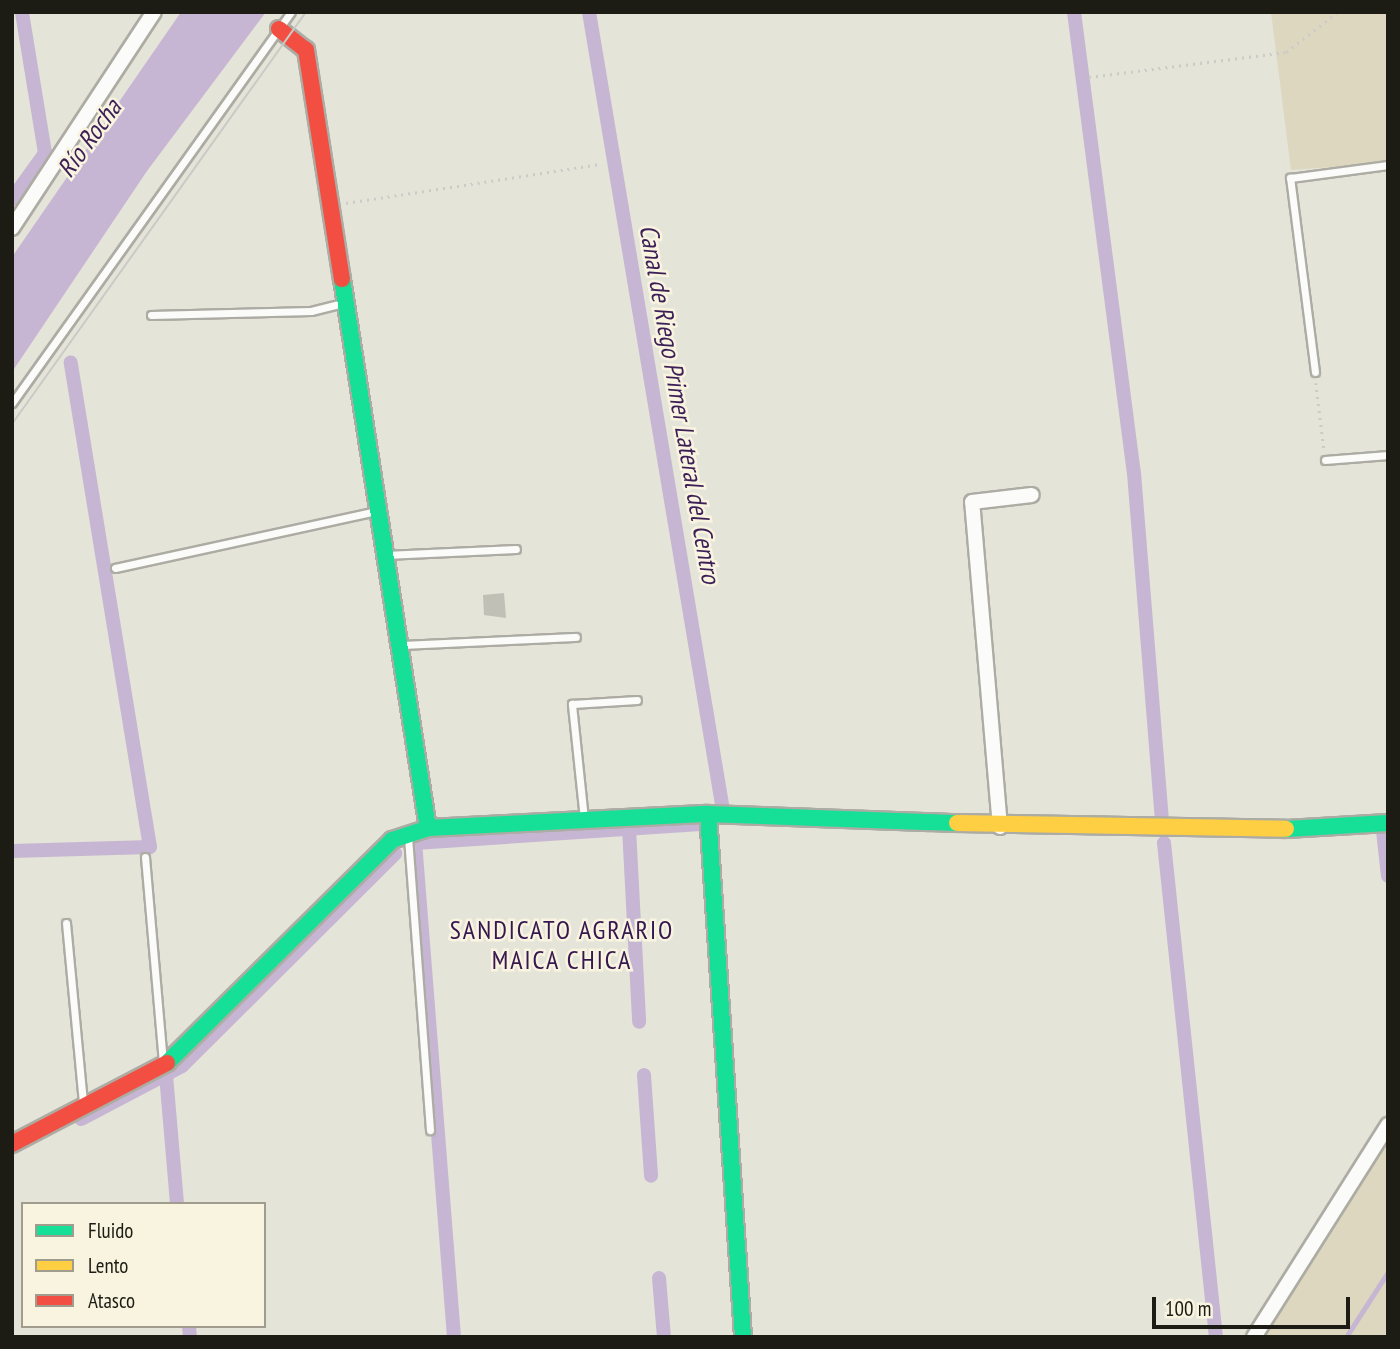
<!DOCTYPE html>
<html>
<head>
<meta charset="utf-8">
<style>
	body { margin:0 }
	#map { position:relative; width:1400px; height:1349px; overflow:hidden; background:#e5e4d9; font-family:"PT Sans Narrow",sans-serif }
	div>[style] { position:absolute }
	.green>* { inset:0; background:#dcd7be }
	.water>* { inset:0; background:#c6b6d3 }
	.stream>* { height:4.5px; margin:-2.25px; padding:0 2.25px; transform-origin:2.25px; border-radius:2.25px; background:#c6b6d3 }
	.canal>* { height:14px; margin:-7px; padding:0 7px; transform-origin:7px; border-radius:7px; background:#c6b6d3 }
	.building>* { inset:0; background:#c1c0b7 }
	.path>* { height:2.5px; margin-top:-1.25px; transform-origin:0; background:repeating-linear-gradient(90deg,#cccbc8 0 2px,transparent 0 7px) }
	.roads { filter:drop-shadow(2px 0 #adaca4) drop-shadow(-2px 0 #adaca4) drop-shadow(0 2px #adaca4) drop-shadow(0 -2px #adaca4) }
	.lane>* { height:7px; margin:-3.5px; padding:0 3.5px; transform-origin:3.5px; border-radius:3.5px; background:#fbfbf9 }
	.street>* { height:14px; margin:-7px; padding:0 7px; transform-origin:7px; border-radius:7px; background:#fbfbf9 }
	.fast>* { height:16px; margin:-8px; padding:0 8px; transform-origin:8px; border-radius:8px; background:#16e098 }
	.slow>* { height:16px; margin:-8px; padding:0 8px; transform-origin:8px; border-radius:8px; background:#ffcf43 }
	.jam>* { height:16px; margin:-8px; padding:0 8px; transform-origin:8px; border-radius:8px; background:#f24e42 }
	.tram>* { height:2px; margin:-1px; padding:0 1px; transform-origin:1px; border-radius:1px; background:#cacac6 }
	span { translate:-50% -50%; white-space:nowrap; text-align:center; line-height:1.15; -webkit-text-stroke:5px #f8f4e0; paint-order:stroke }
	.water-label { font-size:26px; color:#3d1f57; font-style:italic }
	.neighbourhood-label { font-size:26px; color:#36174f; letter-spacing:2px }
	.frame { position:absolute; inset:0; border:14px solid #1c1b14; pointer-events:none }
	.legend { position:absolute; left:21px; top:1202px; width:245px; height:126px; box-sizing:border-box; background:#f8f4e0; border:2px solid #a09d8e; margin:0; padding:9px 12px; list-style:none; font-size:21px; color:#1c1b14 }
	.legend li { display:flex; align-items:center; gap:14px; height:35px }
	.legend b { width:35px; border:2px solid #a09d8e }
	.scale { position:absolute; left:1152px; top:1297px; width:198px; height:32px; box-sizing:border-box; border:4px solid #1c1b14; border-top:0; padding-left:9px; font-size:21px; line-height:24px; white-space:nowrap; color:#1c1b14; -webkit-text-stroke:5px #f8f4e0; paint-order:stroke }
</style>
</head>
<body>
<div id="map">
	<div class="green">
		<i style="clip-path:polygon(1271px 12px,1388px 12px,1388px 163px,1291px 170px)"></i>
		<i style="clip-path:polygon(1388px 1141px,1388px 1337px,1261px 1337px)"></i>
	</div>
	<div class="water">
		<i style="clip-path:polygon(181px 12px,266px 12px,147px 171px,12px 372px,12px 257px)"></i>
	</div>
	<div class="stream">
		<i style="left:1348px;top:1334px;width:74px;rotate:-57.2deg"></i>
	</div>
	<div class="canal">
		<i style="left:589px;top:12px;width:803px;rotate:80.47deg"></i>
		<i style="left:1074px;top:12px;width:465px;rotate:82.6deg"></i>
		<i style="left:1134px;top:473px;width:346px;rotate:85.4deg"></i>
		<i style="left:12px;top:199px;width:57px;rotate:-54.3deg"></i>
		<i style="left:45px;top:153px;width:143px;rotate:-99.3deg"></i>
		<i style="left:629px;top:828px;width:194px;rotate:87deg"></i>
		<i style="left:1388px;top:831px;width:5px;rotate:180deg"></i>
		<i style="left:1383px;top:831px;width:45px;rotate:83.7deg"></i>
		<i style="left:1164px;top:843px;width:497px;rotate:84deg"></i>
		<i style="left:12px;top:851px;width:138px;rotate:-1.7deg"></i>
		<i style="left:150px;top:847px;width:491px;rotate:-99.3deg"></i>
		<i style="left:166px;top:1075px;width:129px;rotate:85.1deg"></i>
		<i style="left:644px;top:1075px;width:101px;rotate:86deg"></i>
		<i style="left:81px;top:1119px;width:114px;rotate:-27.7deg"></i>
		<i style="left:182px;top:1066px;width:301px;rotate:-44.9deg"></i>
		<i style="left:659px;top:1278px;width:59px;rotate:85.2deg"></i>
		<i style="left:189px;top:1326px;width:11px;rotate:85deg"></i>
		<i style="left:454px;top:1337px;width:496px;rotate:-94.5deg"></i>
		<i style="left:415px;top:843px;width:286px;rotate:-3.8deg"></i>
	</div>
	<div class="building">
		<i style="clip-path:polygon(504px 593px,506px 618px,484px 615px,483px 595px)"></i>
	</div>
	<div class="path">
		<i style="left:1089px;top:77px;width:199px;rotate:-7.2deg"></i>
		<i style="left:1286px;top:52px;width:66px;rotate:-37.6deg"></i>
		<i style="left:346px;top:203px;width:259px;rotate:-8.7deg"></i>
		<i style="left:1316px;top:383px;width:66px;rotate:83.1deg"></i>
	</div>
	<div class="roads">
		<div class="lane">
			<i style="left:151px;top:315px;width:160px;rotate:-1.4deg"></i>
			<i style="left:311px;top:311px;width:33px;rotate:-14deg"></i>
			<i style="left:1315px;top:372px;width:196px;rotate:-97.3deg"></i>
			<i style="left:1290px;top:178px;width:99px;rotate:-7.6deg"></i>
			<i style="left:12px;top:403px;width:480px;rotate:-54.5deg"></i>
			<i style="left:1325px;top:460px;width:63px;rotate:-4.5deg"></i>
			<i style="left:385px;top:555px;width:131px;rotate:-2.6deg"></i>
			<i style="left:115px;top:568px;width:267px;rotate:-12.3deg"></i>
			<i style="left:400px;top:645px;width:176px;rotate:-2.6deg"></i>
			<i style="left:584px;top:819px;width:116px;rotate:-96deg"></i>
			<i style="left:572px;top:704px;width:65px;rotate:-3.5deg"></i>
			<i style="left:408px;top:837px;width:294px;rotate:85.7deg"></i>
			<i style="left:145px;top:857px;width:206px;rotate:85deg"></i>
			<i style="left:66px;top:923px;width:182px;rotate:84.6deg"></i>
		</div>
		<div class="street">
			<i style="left:12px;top:228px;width:258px;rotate:-56.7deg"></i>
			<i style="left:1000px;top:827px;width:326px;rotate:-94.9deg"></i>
			<i style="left:972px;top:502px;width:60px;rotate:-6.7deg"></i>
			<i style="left:1254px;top:1337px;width:251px;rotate:-57.7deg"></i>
		</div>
		<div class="fast">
			<i style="left:342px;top:279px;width:556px;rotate:81.1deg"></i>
			<i style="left:708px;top:814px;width:524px;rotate:86.17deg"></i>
			<i style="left:1286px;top:829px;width:102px;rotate:-3.4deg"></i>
			<i style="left:167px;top:1063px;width:317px;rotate:-44.7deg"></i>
			<i style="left:392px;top:840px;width:38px;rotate:-18deg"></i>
			<i style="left:428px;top:828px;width:280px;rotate:-2.9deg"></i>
			<i style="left:708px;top:814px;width:249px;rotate:2.1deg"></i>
		</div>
		<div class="slow">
			<i style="left:957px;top:823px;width:329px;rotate:1deg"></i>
		</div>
		<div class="jam">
			<i style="left:279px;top:29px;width:34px;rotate:38deg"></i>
			<i style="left:306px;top:50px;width:232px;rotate:81.1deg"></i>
			<i style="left:12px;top:1144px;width:175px;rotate:-27.6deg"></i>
		</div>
	</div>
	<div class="tram">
		<i style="left:12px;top:424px;width:506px;rotate:-54.49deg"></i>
	</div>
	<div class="water-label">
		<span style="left:89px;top:138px;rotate:-54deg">Río Rocha</span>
		<span style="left:680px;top:404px;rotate:80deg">Canal de Riego Primer Lateral del Centro</span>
	</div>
	<div class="neighbourhood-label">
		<span style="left:562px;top:945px">SANDICATO AGRARIO<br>MAICA CHICA</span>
	</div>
	<div class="frame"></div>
	<ul class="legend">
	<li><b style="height:9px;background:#16e098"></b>Fluido</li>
	<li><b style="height:9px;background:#ffcf43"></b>Lento</li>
	<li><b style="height:9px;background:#f24e42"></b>Atasco</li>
	</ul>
	<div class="scale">100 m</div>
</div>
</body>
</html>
